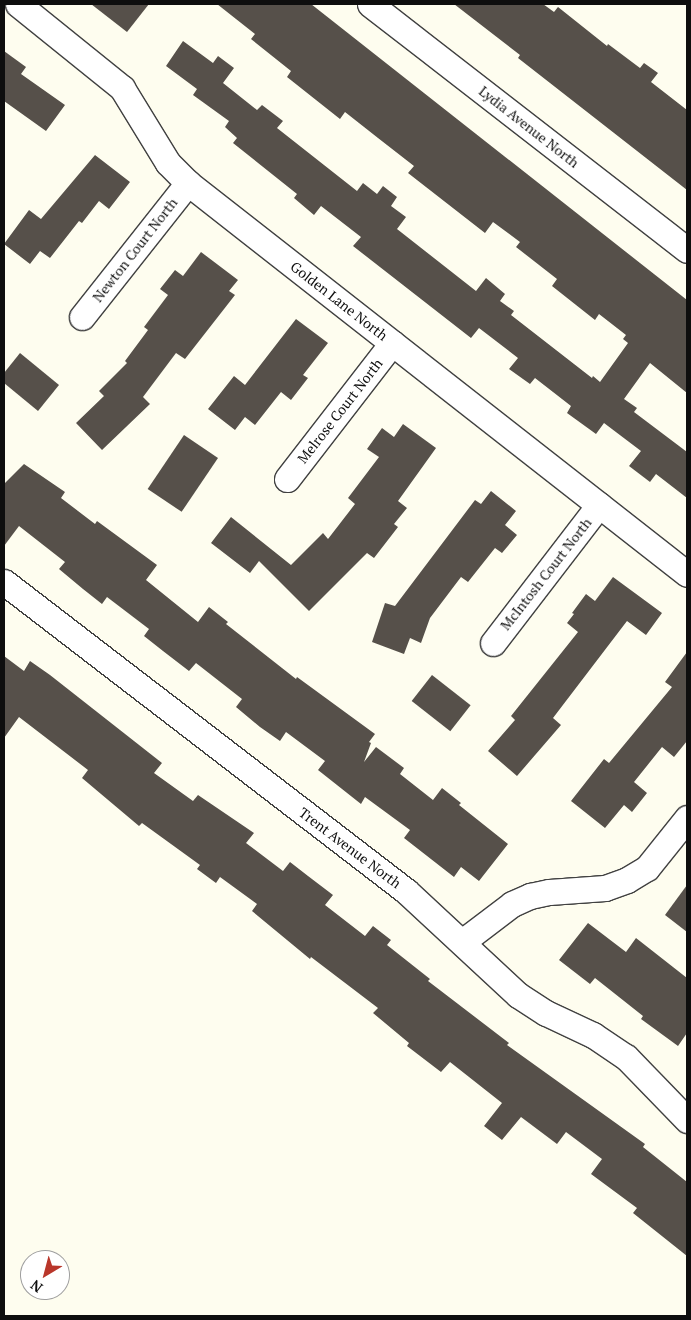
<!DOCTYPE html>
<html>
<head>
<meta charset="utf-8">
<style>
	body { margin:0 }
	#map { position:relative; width:691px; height:1320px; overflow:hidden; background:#fefdef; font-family:"PT Serif",serif }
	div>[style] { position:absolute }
	.building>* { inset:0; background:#56504a; transform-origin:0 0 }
	.roads { filter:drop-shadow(1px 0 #414141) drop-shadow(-1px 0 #414141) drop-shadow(0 1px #414141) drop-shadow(0 -1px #414141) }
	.street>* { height:25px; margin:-12.5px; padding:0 12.5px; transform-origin:12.5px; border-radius:12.5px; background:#fff }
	span { translate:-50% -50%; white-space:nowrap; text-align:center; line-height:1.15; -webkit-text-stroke:5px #fff; paint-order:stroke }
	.street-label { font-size:14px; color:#0e0e0e }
	.frame { position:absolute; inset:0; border:5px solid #0e0e0e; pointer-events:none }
	.north { position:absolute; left:20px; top:1250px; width:50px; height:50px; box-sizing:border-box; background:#fff; border:1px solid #9f9f9f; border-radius:50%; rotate:217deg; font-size:14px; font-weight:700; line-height:20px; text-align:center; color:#0e0e0e }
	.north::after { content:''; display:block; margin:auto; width:18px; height:22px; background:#b9362a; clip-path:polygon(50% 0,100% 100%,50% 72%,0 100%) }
</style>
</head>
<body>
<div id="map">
	<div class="building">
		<i style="clip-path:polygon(91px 4px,149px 4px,127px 32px)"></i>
		<i style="clip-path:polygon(217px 4px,311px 4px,687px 300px,687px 393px,650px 363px,624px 399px,637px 408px,634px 412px,687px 452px,687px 498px,656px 474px,650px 482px,629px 466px,641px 451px,604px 423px,596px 434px,567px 413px,571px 406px,535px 378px,530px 384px,509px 369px,518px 358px,479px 328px,471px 338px,353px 246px,361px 237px,321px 206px,314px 215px,294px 198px,297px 194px,233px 143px,237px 138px,225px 127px,229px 121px,193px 95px,197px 89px,166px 66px,183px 41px,213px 63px,218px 56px,234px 68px,223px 83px,257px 110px,262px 105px,283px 121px,277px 128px,357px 191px,363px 183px,377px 194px,383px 186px,397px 197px,391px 206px,406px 217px,397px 229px,476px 291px,486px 278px,505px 294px,500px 301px,514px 311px,511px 315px,592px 378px,593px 376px,600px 382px,628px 343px,623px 339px,626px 335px,599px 314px,595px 320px,552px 286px,557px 279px,516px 247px,520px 242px,493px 222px,485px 233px,408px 173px,414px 166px,378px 138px,345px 112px,340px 119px,287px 77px,291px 71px,251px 39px,255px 34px)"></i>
		<i style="clip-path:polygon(454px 4px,543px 4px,554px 12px,558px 7px,607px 46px,608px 44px,640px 68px,644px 63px,658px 73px,651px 82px,687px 110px,687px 190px,518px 58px,520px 55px)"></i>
		<i style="clip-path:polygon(4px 51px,26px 67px,21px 74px,65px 105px,46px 131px,4px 101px)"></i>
		<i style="clip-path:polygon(95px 155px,130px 182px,109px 209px,99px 201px,82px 223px,79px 221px,50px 258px,40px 251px,30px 264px,4px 244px,29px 210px,41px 219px)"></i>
		<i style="clip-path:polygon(201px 252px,238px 280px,229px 291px,235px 295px,185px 359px,176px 353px,143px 397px,150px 404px,102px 450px,76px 423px,104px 396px,99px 391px,127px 363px,125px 361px,148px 330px,144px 327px,168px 295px,160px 289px,175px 270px,183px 276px)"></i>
		<i style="clip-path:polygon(296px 319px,328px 343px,303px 375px,308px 378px,291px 400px,281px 392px,255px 425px,245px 417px,235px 430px,208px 409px,234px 376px,245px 385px)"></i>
		<i style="clip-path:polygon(20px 353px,59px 385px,38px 411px,4px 383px,4px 373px)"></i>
		<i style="clip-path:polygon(403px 424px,436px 448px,398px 501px,407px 508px,394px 524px,398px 527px,374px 558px,367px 553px,309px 611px,259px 561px,250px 573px,211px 543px,231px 517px,291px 565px,323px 533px,328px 539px,355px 504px,348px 498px,379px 457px,367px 449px,382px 428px,394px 437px)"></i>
		<i style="left:184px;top:435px;width:41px;height:65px;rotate:34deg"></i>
		<i style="clip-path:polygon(24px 464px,65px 492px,61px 498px,95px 524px,97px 521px,157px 565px,146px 580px,198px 622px,209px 607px,228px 622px,226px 624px,296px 679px,297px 677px,375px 734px,369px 742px,371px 743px,364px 762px,376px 747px,404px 768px,400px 774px,433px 800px,442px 788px,461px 803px,459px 805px,508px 844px,479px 881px,461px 867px,454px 877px,404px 838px,410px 830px,365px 797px,361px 804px,318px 770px,325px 761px,286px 732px,280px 741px,260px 727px,236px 707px,242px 699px,196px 663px,189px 671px,163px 651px,144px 636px,149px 629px,107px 597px,102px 604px,83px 589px,59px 569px,65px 562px,19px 526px,4px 546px,4px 484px)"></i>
		<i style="clip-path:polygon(491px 491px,516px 511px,505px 525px,517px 535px,502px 553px,495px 548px,468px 582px,461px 577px,430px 618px,421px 643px,410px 638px,404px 654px,372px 642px,385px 603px,395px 606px,475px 500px,481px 504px)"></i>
		<i style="clip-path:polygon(613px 577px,662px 613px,646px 635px,627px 621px,553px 718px,561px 725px,517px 776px,488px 751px,515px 720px,511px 716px,578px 632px,567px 623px,574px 614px,572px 613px,586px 594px,595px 601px)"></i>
		<i style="clip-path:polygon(687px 652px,687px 741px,674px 757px,662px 747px,634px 782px,647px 793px,632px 812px,624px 805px,605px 828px,571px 801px,604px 759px,609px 763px,672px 687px,665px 682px)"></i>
		<i style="clip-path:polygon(4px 656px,24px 671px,30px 661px,50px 675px,162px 763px,154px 773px,193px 801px,198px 795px,254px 833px,246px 843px,283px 871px,290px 862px,308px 876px,333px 895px,325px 905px,365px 936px,373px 926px,391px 940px,387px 945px,430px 979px,428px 981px,509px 1043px,507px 1045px,645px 1144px,643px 1147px,687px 1182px,687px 1256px,633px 1213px,637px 1208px,591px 1174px,602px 1159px,566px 1132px,557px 1144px,521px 1117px,502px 1140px,484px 1126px,502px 1103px,450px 1062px,441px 1072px,407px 1046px,409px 1043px,373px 1013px,378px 1008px,311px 957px,310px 959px,252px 911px,257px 904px,220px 877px,216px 883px,197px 869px,200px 865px,142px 823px,139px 826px,82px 778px,88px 770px,19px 717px,4px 738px)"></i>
		<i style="left:432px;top:675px;width:49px;height:33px;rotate:38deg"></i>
		<i style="clip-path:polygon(687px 885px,687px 932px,665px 915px)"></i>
		<i style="clip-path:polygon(588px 923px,626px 952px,636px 938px,687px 978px,687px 1033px,678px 1046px,641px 1019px,643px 1016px,595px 978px,590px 984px,559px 960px)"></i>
	</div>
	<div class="roads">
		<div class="street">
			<i style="left:18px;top:4px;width:134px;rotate:38.9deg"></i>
			<i style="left:122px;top:88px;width:88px;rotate:58.5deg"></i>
			<i style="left:168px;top:163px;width:28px;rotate:45deg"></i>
			<i style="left:188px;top:183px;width:634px;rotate:38.08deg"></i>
			<i style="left:370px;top:4px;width:401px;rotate:37.8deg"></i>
			<i style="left:82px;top:317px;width:171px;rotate:-51.7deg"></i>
			<i style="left:287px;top:479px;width:172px;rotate:-52.3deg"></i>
			<i style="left:4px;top:582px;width:507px;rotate:37.55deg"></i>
			<i style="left:406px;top:891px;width:153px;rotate:42.9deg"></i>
			<i style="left:518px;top:995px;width:33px;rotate:33deg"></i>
			<i style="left:546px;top:1013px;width:52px;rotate:25.1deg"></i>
			<i style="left:593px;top:1035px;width:40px;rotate:34deg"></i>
			<i style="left:626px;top:1057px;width:88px;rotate:45.9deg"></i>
			<i style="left:493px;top:643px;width:174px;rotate:-52.5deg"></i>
			<i style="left:462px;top:942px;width:63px;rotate:-37.2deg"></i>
			<i style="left:512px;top:904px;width:20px;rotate:-24deg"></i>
			<i style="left:530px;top:896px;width:19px;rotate:-12deg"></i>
			<i style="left:549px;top:892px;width:56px;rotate:-4.1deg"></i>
			<i style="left:605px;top:888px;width:23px;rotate:-20deg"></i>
			<i style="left:627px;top:880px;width:23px;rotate:-31deg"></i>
			<i style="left:647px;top:868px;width:64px;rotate:-51.3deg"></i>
		</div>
	</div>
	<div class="street-label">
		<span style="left:529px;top:127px;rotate:38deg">Lydia Avenue North</span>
		<span style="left:135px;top:250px;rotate:-52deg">Newton Court North</span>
		<span style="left:339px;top:301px;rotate:38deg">Golden Lane North</span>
		<span style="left:340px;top:411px;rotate:-52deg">Melrose Court North</span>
		<span style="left:546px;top:574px;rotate:-52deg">McIntosh Court North</span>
		<span style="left:350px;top:848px;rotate:37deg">Trent Avenue North</span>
	</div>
	<div class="frame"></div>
	<div class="north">N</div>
</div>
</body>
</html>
